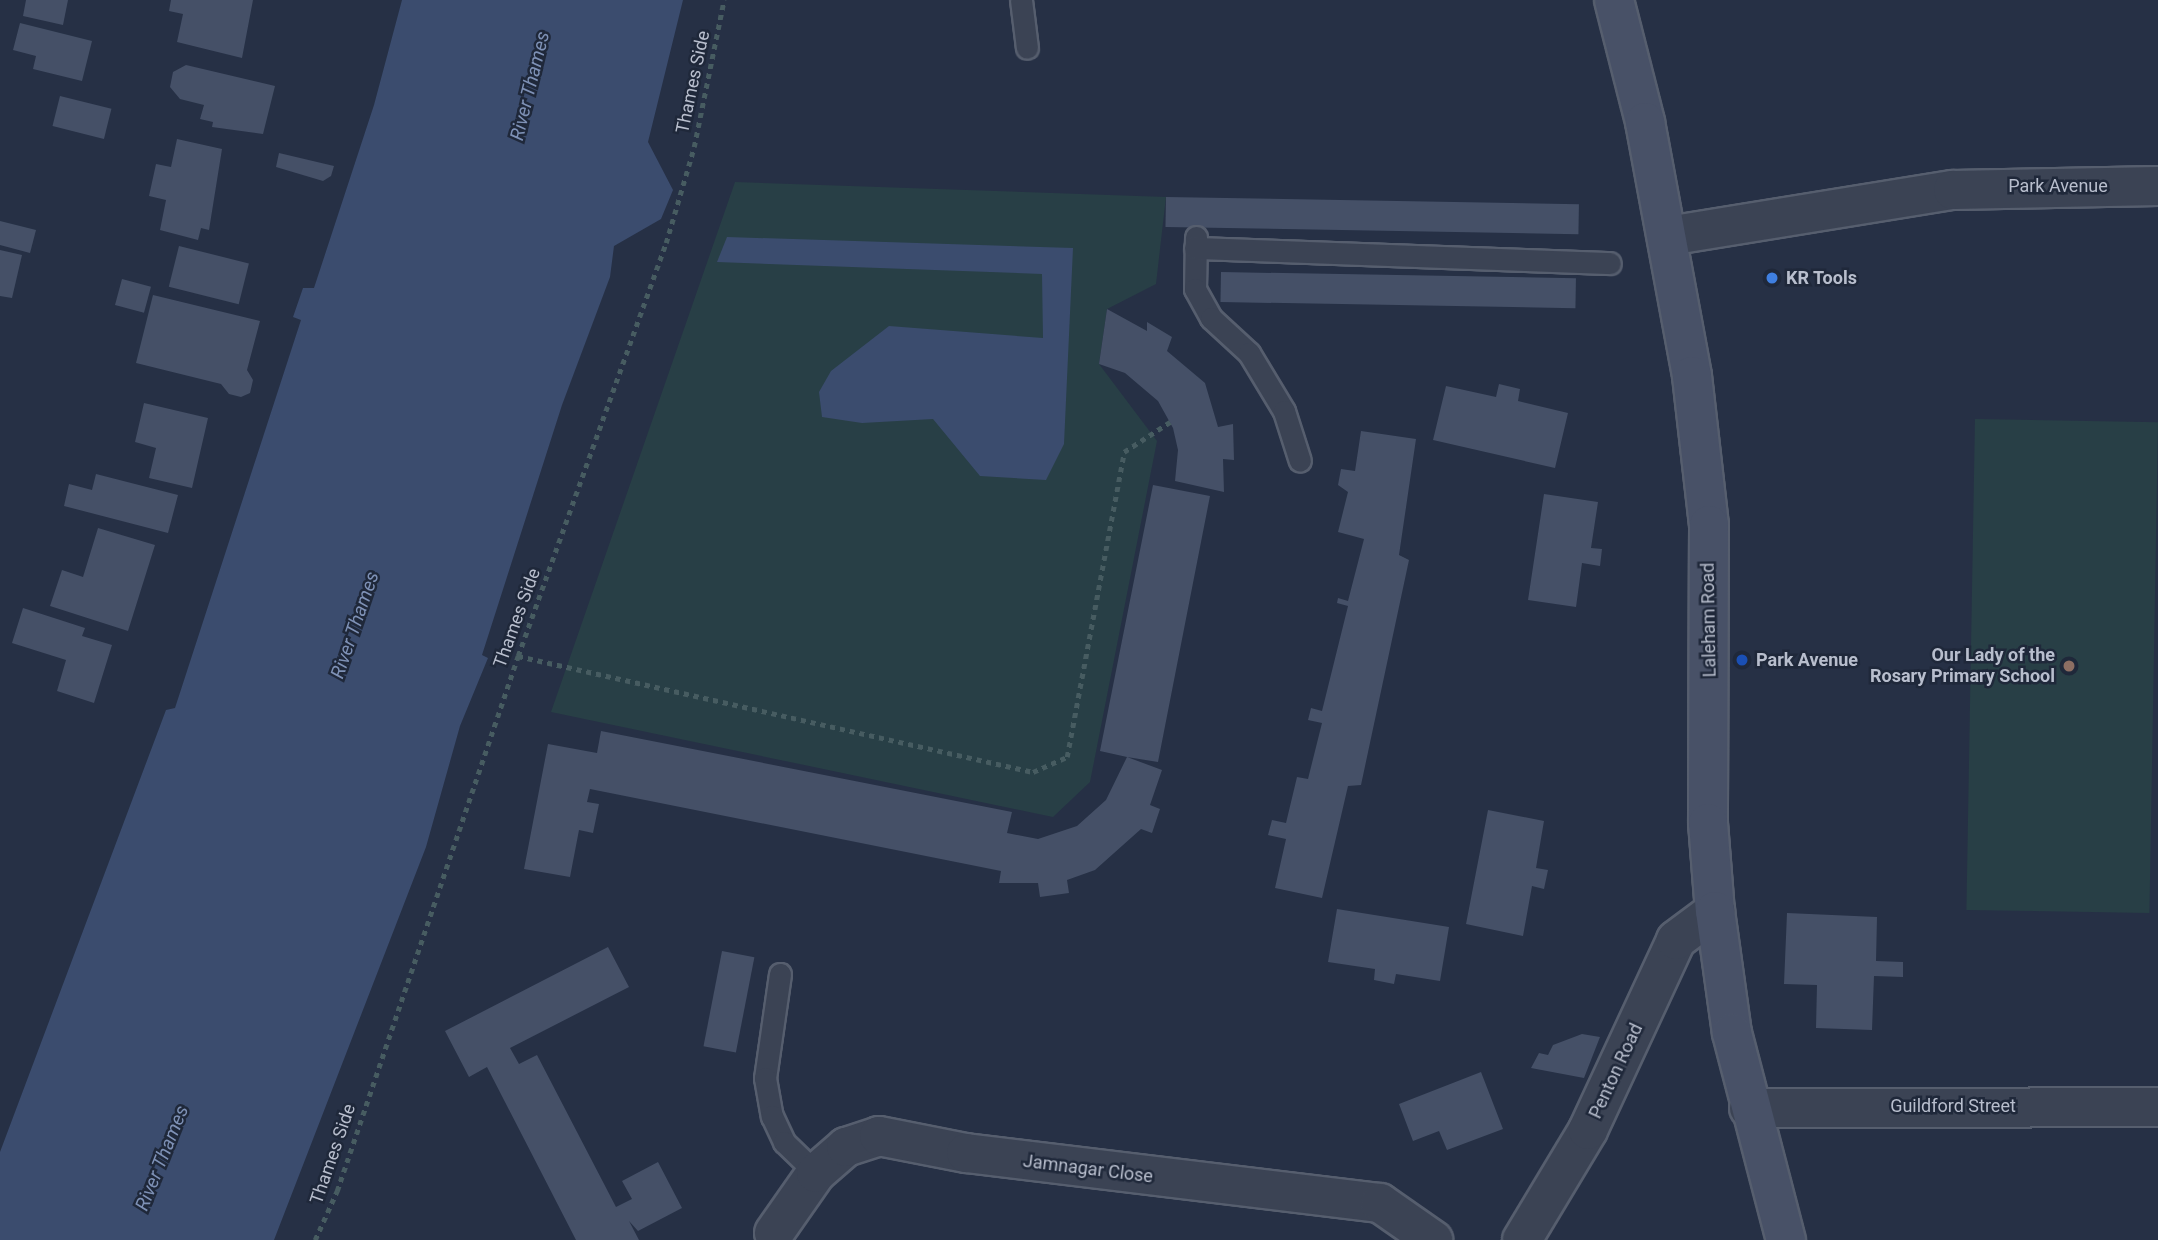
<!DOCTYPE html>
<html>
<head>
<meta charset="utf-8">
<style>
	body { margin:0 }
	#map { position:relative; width:2158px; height:1240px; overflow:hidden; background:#263045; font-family:Roboto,sans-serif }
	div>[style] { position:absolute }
	.green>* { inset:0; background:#283f46; transform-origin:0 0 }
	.water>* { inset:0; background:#3b4c6e }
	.building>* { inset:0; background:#455067; transform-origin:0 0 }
	.path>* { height:4.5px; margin-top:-2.25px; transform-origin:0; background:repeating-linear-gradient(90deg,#475c61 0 5px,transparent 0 10px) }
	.roads { filter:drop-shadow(2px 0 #565e6e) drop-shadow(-2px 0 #565e6e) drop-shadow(0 2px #565e6e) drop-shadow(0 -2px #565e6e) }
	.lane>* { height:21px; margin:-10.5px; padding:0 10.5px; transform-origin:10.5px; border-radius:10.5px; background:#3b4354 }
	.street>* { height:38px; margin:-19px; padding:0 19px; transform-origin:19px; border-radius:19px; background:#3b4354 }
	.secondary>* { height:38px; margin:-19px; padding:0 19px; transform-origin:19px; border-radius:19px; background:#485167 }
	.dots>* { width:19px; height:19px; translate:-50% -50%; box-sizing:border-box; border:4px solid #1f283a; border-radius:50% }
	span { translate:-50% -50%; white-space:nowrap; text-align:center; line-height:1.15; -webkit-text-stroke:5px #1f283a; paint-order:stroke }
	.street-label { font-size:18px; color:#b8becd }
	.poi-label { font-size:18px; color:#b8becd; font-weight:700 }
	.left { translate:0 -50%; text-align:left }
	.right { translate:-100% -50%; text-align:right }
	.water-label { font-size:19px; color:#7e91b6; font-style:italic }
</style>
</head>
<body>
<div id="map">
	<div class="green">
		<i style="clip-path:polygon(735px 182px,1166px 197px,1156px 284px,1107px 309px,1099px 364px,1157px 441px,1090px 782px,1053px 817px,551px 712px)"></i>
		<i style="left:1975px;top:419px;width:183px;height:491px;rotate:1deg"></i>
	</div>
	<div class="water">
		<i style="clip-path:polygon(402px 0,683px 0,648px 142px,673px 190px,661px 219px,614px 246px,610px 277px,562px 405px,482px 655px,488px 658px,460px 726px,426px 847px,274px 1240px,0 1240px,0 1152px,166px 710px,175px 708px,301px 320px,293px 317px,303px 288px,314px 288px,374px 105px)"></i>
		<i style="clip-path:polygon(727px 237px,1073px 248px,1064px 444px,1046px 480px,980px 476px,933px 419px,862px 423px,822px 417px,819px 392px,831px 371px,889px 326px,1043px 338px,1042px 274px,717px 262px)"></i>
	</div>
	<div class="building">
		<i style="clip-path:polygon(26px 0,68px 0,63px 25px,23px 16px)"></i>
		<i style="clip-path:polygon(171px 0,253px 0,242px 58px,177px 42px,183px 14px,169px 11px)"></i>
		<i style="clip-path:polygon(20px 23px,92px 41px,82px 81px,33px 69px,36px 56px,13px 50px)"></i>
		<i style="clip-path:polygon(186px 65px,275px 86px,263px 134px,212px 127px,213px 122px,200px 119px,204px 105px,180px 99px,170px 87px,173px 72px)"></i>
		<i style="left:60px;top:96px;width:53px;height:31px;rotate:14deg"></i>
		<i style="clip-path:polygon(177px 139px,222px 149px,209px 230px,201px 228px,198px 240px,160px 230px,166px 200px,149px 196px,156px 164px,171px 167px)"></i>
		<i style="clip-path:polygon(279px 153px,334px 166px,331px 176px,323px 181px,276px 167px)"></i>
		<i style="left:1166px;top:197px;width:413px;height:30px;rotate:1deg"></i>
		<i style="clip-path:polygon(0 221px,36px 230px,30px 253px,0 245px)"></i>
		<i style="left:179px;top:246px;width:72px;height:42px;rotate:14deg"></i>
		<i style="clip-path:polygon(0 250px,22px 255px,12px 298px,0 296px)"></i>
		<i style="left:1221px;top:272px;width:355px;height:30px;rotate:1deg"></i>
		<i style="left:122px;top:279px;width:30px;height:27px;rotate:15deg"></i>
		<i style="clip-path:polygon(153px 295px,260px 321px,247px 370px,253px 380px,250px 393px,241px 397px,229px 394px,221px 384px,136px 363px)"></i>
		<i style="clip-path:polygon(1107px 309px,1147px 331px,1147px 322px,1172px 337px,1167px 351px,1205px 383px,1218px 427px,1233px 424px,1234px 460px,1223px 459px,1224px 492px,1175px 481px,1178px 450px,1173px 428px,1158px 401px,1125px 373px,1099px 364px)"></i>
		<i style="clip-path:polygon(1499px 384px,1520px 389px,1518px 401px,1568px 413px,1555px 468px,1433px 440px,1446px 386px,1496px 397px)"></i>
		<i style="clip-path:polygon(144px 403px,208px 418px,192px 488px,149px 478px,156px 448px,135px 442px)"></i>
		<i style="clip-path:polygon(1361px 431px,1416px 439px,1399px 555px,1409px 560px,1361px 785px,1348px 786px,1322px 898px,1275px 888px,1286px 839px,1268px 835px,1272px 820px,1286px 823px,1297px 777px,1308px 779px,1322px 723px,1308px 720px,1311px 708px,1322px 711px,1348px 606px,1337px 603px,1338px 598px,1348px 601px,1364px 539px,1338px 532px,1348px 492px,1338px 485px,1341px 469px,1355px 471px)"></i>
		<i style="clip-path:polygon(96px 474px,178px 495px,168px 533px,64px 506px,69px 484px,92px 490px)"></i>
		<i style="clip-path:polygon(1153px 485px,1210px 496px,1158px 762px,1127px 757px,1162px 770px,1150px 805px,1160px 809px,1152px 833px,1141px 829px,1095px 870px,1067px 880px,1069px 893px,1040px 897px,1038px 883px,999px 883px,1001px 871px,590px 789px,587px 802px,599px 804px,593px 833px,579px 830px,570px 877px,524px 869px,548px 744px,597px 753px,601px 731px,1012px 812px,1007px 833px,1038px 839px,1077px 826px,1106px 800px,1127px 757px,1100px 751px)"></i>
		<i style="clip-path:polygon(1544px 494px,1598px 502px,1591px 548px,1602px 549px,1600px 566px,1582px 563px,1576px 607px,1528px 600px)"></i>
		<i style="clip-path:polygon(98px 528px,155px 545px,128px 631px,50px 606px,62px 570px,83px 577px)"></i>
		<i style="clip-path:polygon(23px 608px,85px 628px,82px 636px,112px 645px,94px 703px,57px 691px,66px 660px,12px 643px)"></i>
		<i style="clip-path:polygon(1488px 810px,1544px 821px,1536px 868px,1548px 870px,1544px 889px,1532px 886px,1523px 936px,1466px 924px)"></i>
		<i style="clip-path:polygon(1337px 909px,1449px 927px,1440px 981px,1396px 974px,1394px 984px,1374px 980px,1375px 969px,1328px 962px)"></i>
		<i style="clip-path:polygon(1787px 913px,1877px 917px,1876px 961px,1903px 962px,1903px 977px,1874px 976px,1872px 1030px,1816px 1028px,1817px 985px,1784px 984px)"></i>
		<i style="clip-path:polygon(608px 947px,629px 987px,510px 1048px,519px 1064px,537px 1055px,616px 1207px,632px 1199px,622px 1181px,658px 1162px,682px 1208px,638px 1231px,629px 1221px,639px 1240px,576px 1240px,487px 1067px,469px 1077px,445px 1031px)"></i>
		<i style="left:722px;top:951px;width:33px;height:97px;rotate:11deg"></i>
		<i style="clip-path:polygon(1582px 1034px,1600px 1037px,1584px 1078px,1531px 1068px,1539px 1053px,1548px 1055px,1553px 1045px)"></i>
		<i style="clip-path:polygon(1481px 1072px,1503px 1129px,1447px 1150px,1439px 1131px,1413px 1141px,1399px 1104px)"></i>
	</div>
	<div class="path">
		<i style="left:518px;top:656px;width:528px;rotate:12.69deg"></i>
		<i style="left:1033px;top:772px;width:37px;rotate:-24deg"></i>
		<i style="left:1067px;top:757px;width:310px;rotate:-79.4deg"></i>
		<i style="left:1124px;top:452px;width:55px;rotate:-33.1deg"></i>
		<i style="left:315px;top:1240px;width:54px;rotate:-65.8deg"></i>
		<i style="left:337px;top:1191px;width:565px;rotate:-71.31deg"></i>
		<i style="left:518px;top:656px;width:439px;rotate:-70.3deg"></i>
		<i style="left:666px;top:243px;width:100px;rotate:-73.7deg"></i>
		<i style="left:694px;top:147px;width:150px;rotate:-78.5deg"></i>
	</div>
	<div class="roads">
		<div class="lane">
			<i style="left:1021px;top:0;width:48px;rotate:82.9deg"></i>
			<i style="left:1196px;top:237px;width:52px;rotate:91.1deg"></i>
			<i style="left:1195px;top:289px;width:33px;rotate:61deg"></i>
			<i style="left:1211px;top:318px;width:52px;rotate:42.6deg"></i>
			<i style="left:1249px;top:353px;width:68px;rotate:58.9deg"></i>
			<i style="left:1284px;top:411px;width:52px;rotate:72.3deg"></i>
			<i style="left:1195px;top:248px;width:415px;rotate:2.1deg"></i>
			<i style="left:780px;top:974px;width:105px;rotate:98.2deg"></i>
			<i style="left:765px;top:1078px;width:39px;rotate:80deg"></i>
			<i style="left:772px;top:1116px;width:29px;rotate:65deg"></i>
			<i style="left:784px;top:1142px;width:45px;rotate:44.1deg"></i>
		</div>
		<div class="street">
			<i style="left:1668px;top:236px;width:289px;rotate:-9.2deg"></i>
			<i style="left:1953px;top:190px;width:205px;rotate:-1.1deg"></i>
			<i style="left:1749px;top:1108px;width:409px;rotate:-0.1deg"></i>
			<i style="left:774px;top:1233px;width:73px;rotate:-55deg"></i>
			<i style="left:816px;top:1173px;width:40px;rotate:-41deg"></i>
			<i style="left:846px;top:1147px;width:35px;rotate:-18deg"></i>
			<i style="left:879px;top:1136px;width:89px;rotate:11.1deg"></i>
			<i style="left:966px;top:1153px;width:417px;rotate:6.9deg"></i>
			<i style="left:1380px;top:1203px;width:65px;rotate:34.9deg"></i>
			<i style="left:1522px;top:1240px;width:128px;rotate:-59deg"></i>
			<i style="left:1588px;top:1130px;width:209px;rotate:-65.1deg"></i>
			<i style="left:1676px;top:940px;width:49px;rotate:-36.6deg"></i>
		</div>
		<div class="secondary">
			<i style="left:1614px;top:0;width:126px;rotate:75.7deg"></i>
			<i style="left:1645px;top:122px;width:258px;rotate:79.5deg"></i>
			<i style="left:1692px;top:376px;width:150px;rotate:83.5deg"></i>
			<i style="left:1709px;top:525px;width:298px;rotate:90.2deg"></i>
			<i style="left:1708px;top:823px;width:88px;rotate:85.5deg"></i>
			<i style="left:1715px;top:911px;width:123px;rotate:82.1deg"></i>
			<i style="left:1732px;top:1033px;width:214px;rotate:75.4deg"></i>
		</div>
	</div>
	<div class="dots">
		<i style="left:1772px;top:278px;background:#3f7fe0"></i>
		<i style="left:1742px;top:660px;background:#1a4fb4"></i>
		<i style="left:2069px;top:666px;background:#8d6e63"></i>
	</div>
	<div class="street-label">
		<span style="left:693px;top:82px;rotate:-78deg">Thames Side</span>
		<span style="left:2058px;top:186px">Park Avenue</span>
		<span style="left:517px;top:618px;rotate:-70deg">Thames Side</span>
		<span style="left:1709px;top:620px;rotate:-91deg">Laleham Road</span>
		<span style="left:1616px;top:1071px;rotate:-65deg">Penton Road</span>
		<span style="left:1953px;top:1106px">Guildford Street</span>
		<span style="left:333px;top:1154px;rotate:-71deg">Thames Side</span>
		<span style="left:1088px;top:1169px;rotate:7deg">Jamnagar Close</span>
	</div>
	<div class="poi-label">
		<span class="left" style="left:1786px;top:278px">KR Tools</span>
		<span class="right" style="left:2055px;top:666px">Our Lady of the<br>Rosary Primary School</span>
		<span class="left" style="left:1756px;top:660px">Park Avenue</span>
	</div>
	<div class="water-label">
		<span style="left:530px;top:86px;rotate:-76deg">River Thames</span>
		<span style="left:355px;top:625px;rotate:-71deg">River Thames</span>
		<span style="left:162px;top:1158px;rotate:-68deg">River Thames</span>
	</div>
</div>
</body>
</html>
